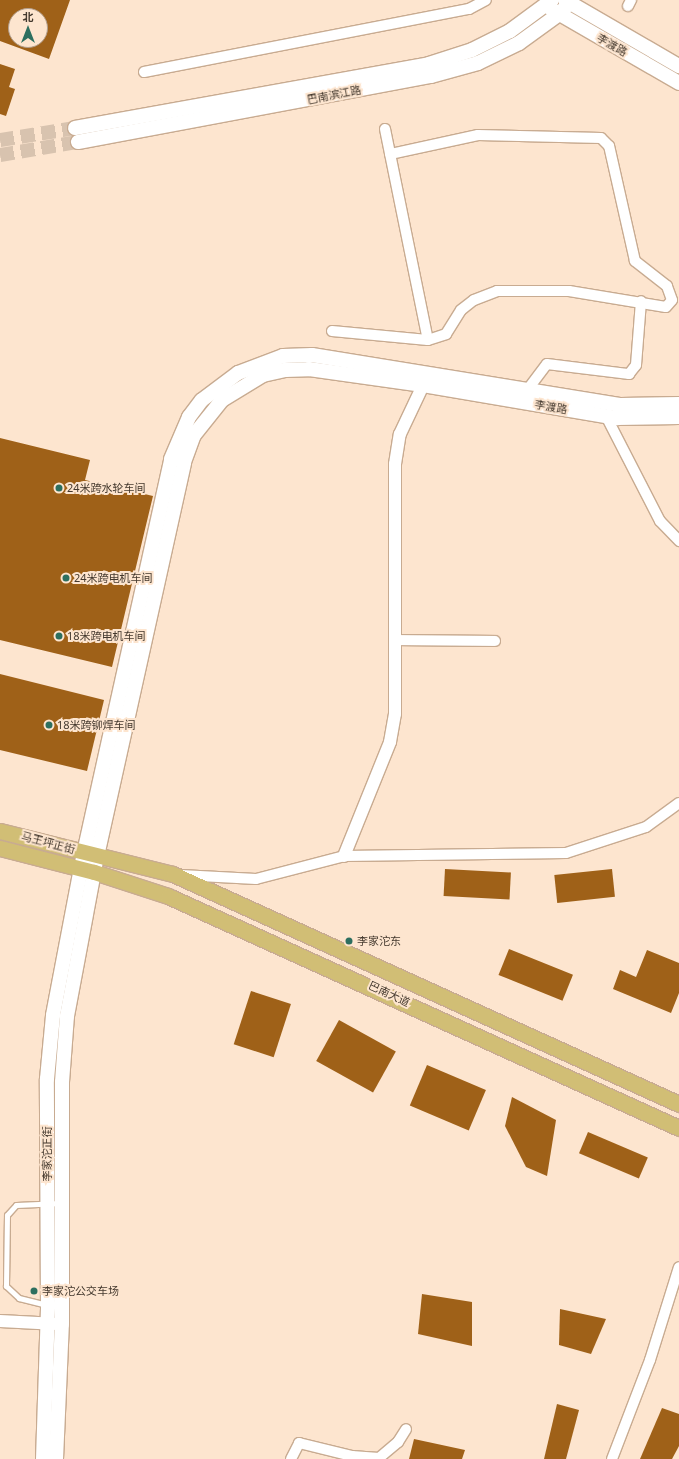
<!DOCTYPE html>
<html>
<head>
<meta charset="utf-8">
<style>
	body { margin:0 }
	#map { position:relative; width:679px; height:1459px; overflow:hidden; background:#fde5cf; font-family:"Noto Sans","Noto Sans SC",sans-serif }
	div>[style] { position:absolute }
	.building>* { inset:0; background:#9f6118; transform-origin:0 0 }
	.secondary-tunnel>* { height:14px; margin-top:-7px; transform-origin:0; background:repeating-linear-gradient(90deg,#d8c3af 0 14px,transparent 0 21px) }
	.roads { filter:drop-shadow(1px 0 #c8ab91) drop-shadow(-1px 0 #c8ab91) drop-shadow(0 1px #c8ab91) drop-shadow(0 -1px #c8ab91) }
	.service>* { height:5px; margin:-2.5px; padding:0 2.5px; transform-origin:2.5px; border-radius:2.5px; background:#fff }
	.minor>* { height:10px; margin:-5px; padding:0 5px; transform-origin:5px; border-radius:5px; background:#fff }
	.tertiary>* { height:12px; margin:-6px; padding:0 6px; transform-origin:6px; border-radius:6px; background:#fff }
	.secondary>* { height:14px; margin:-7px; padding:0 7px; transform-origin:7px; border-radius:7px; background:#fff }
	.primary>* { height:15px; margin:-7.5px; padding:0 7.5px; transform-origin:7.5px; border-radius:7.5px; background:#d1be75 }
	.dots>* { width:11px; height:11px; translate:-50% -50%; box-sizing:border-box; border:2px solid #fde5cf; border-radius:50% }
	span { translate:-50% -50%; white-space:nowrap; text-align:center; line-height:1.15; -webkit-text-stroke:4px #fde5cf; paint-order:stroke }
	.street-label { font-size:11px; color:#44392e }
	.poi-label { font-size:11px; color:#44392e }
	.left { translate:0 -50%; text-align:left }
	.north { position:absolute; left:8px; top:8px; width:40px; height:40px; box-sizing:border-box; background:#fde5cf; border:1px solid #b3a08f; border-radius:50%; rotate:0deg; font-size:11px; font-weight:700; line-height:16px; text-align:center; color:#44392e }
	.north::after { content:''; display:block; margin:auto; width:14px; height:18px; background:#2d6f5f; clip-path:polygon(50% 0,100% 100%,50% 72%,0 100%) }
</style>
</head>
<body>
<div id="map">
	<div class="building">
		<i style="clip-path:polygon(evenodd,0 0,70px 0,49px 59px,0 41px,0 0,16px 16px,40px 16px,40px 40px,16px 40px,16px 16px)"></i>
		<i style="clip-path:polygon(0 64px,15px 69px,9px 87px,15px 89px,6px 116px,0 114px)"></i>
		<i style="clip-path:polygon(0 438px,90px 460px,85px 480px,153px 496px,112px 667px,0 640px)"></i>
		<i style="clip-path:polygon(0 674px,104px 700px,87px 771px,0 750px)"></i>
		<i style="left:445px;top:869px;width:66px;height:27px;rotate:3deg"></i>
		<i style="left:612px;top:869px;width:28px;height:58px;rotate:84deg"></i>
		<i style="left:509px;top:949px;width:69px;height:28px;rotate:22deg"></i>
		<i style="clip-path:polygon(647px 950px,679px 963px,679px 993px,671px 1013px,613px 989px,620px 970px,636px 977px)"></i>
		<i style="left:251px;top:991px;width:42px;height:56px;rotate:18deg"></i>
		<i style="left:339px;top:1020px;width:65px;height:47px;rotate:29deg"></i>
		<i style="left:427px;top:1065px;width:64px;height:44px;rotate:23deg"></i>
		<i style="clip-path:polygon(512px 1097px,556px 1120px,547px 1176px,526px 1167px,505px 1126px)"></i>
		<i style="left:588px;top:1132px;width:65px;height:23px;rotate:23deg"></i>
		<i style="clip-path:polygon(422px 1294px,472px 1302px,472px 1346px,418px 1334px)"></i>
		<i style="clip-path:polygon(560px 1309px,606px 1319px,591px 1354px,559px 1345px)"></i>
		<i style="clip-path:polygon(557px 1404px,579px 1410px,566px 1459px,544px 1459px)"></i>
		<i style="clip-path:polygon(662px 1408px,679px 1414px,679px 1446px,672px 1459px,640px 1459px)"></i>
		<i style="clip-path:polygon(414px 1439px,465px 1450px,462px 1459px,409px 1459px)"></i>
	</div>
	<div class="secondary-tunnel">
		<i style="left:0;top:140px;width:76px;rotate:-9.1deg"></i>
		<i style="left:0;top:155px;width:79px;rotate:-9.5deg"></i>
	</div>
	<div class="roads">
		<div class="service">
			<i style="left:47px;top:1305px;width:29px;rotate:-166deg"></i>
			<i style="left:19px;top:1298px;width:18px;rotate:-137deg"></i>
			<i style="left:6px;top:1286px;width:71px;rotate:-89.2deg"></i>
			<i style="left:7px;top:1215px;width:13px;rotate:-48deg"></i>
			<i style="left:16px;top:1205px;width:45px;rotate:-2.5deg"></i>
		</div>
		<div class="minor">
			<i style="left:628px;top:6px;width:7px;rotate:-63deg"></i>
			<i style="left:144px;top:72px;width:331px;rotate:-11deg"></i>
			<i style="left:469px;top:9px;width:19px;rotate:-28deg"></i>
			<i style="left:385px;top:129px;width:215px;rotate:78.5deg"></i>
			<i style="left:332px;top:331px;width:96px;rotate:5.4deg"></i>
			<i style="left:428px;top:340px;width:19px;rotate:-18deg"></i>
			<i style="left:446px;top:334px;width:28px;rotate:-58deg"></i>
			<i style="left:461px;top:310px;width:16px;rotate:-38deg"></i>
			<i style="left:474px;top:300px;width:25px;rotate:-21deg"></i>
			<i style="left:497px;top:291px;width:72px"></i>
			<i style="left:569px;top:291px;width:98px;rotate:9.4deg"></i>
			<i style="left:666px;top:307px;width:9px;rotate:-49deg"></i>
			<i style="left:672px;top:300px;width:15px;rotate:-110deg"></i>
			<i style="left:667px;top:286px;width:41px;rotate:-142deg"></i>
			<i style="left:635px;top:261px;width:118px;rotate:-102.7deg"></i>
			<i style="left:609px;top:146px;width:11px;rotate:-135deg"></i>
			<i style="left:601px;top:138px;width:123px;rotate:-178.6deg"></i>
			<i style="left:478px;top:135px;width:90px;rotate:167.8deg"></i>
			<i style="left:528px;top:389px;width:31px;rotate:-53deg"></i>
			<i style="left:547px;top:364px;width:83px;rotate:7deg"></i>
			<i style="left:629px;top:374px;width:11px;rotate:-52deg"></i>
			<i style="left:636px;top:365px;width:64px;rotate:-85.5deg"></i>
			<i style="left:606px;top:416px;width:118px;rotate:62.8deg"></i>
			<i style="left:660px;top:521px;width:28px;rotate:46deg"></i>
			<i style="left:396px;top:640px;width:99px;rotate:0.6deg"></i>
			<i style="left:181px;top:875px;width:75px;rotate:3.1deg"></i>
			<i style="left:256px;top:879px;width:91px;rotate:-14.6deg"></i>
			<i style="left:344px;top:856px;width:222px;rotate:-0.8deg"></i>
			<i style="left:566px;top:853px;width:84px;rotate:-18deg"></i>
			<i style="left:646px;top:827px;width:41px;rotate:-36deg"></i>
			<i style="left:291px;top:1459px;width:18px;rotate:-63deg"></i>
			<i style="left:299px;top:1443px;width:55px;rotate:13.8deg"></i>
			<i style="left:352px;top:1456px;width:27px;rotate:4deg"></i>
			<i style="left:379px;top:1458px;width:25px;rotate:-40deg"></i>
			<i style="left:398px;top:1442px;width:15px;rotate:-58deg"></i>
			<i style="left:612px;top:1459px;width:106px;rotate:-69deg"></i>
			<i style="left:650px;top:1360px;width:97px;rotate:-72.7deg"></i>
		</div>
		<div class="tertiary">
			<i style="left:344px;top:856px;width:123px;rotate:-68deg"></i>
			<i style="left:390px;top:742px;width:28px;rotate:-80deg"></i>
			<i style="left:395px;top:714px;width:250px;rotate:-90deg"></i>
			<i style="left:395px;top:464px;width:30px;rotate:-81deg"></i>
			<i style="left:400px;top:434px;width:63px;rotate:-64.7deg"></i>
			<i style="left:0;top:1321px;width:57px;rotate:3deg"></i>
		</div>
		<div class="secondary">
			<i style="left:565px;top:0;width:132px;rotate:30.1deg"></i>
			<i style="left:551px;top:9px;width:148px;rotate:30deg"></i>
			<i style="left:75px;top:128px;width:360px;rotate:-10.2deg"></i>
			<i style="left:429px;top:64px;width:45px;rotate:-18deg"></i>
			<i style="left:472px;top:50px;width:42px;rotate:-26.6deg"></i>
			<i style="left:510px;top:31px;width:52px;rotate:-36.4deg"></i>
			<i style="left:78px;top:142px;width:359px;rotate:-10.6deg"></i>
			<i style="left:431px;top:76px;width:49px;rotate:-15.5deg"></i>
			<i style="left:478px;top:63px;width:46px;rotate:-26deg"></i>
			<i style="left:519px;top:43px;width:49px;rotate:-35.9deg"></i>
			<i style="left:559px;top:14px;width:19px;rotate:-47deg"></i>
			<i style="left:43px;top:1459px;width:154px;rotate:-88.1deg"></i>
			<i style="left:48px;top:1305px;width:226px;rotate:-90.3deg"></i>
			<i style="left:47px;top:1079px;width:64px;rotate:-84.6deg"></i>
			<i style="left:53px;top:1015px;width:165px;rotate:-79.2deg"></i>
			<i style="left:84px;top:853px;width:403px;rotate:-77.5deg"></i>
			<i style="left:171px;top:459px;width:46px;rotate:-66.8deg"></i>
			<i style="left:189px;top:417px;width:21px;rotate:-53deg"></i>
			<i style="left:202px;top:400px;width:45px;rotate:-36.9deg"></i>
			<i style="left:238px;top:373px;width:48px;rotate:-20.7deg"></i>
			<i style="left:283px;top:356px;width:29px;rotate:-2deg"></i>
			<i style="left:312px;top:355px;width:313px;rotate:9.2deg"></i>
			<i style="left:621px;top:405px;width:58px;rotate:-1deg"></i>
			<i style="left:56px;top:1459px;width:135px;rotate:-87.5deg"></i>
			<i style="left:62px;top:1324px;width:242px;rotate:-90deg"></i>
			<i style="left:62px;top:1082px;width:66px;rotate:-85.7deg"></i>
			<i style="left:67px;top:1016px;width:163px;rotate:-79.4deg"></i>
			<i style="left:97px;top:856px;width:403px;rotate:-77.5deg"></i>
			<i style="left:184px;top:462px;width:29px;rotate:-70deg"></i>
			<i style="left:194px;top:435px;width:45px;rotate:-51.3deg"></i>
			<i style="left:222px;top:400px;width:48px;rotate:-31.4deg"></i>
			<i style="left:263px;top:375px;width:23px;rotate:-13deg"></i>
			<i style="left:285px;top:370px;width:24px;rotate:-2deg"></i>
			<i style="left:309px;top:369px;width:115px;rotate:8deg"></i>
			<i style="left:423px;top:385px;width:197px;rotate:9.7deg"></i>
			<i style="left:617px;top:418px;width:62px;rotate:-0.9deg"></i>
		</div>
		<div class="primary">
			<i style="left:0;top:831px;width:178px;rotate:14deg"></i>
			<i style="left:173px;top:874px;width:556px;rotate:24.44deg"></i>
			<i style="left:0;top:848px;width:97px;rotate:14.3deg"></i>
			<i style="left:94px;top:872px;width:78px;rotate:18deg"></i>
			<i style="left:168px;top:896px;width:561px;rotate:24.42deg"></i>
		</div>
	</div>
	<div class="dots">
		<i style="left:59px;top:488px;background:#2d6f5f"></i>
		<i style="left:66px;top:578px;background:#2d6f5f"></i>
		<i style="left:59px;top:636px;background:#2d6f5f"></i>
		<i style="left:49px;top:725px;background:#2d6f5f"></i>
		<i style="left:349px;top:941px;background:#2d6f5f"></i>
		<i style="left:34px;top:1291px;background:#2d6f5f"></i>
	</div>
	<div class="street-label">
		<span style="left:612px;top:45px;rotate:30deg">李渡路</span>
		<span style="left:334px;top:95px;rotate:-11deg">巴南滨江路</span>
		<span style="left:551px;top:407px;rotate:10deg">李渡路</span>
		<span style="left:48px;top:843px;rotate:15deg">马王坪正街</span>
		<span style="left:389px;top:994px;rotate:25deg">巴南大道</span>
		<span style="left:47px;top:1154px;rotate:-90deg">李家沱正街</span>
	</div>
	<div class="poi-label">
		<span class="left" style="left:67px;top:488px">24米跨水轮车间</span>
		<span class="left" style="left:74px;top:578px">24米跨电机车间</span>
		<span class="left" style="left:67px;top:636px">18米跨电机车间</span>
		<span class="left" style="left:57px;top:725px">18米跨铆焊车间</span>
		<span class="left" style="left:357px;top:941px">李家沱东</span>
		<span class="left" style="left:42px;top:1291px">李家沱公交车场</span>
	</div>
	<div class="north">北</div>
</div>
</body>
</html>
